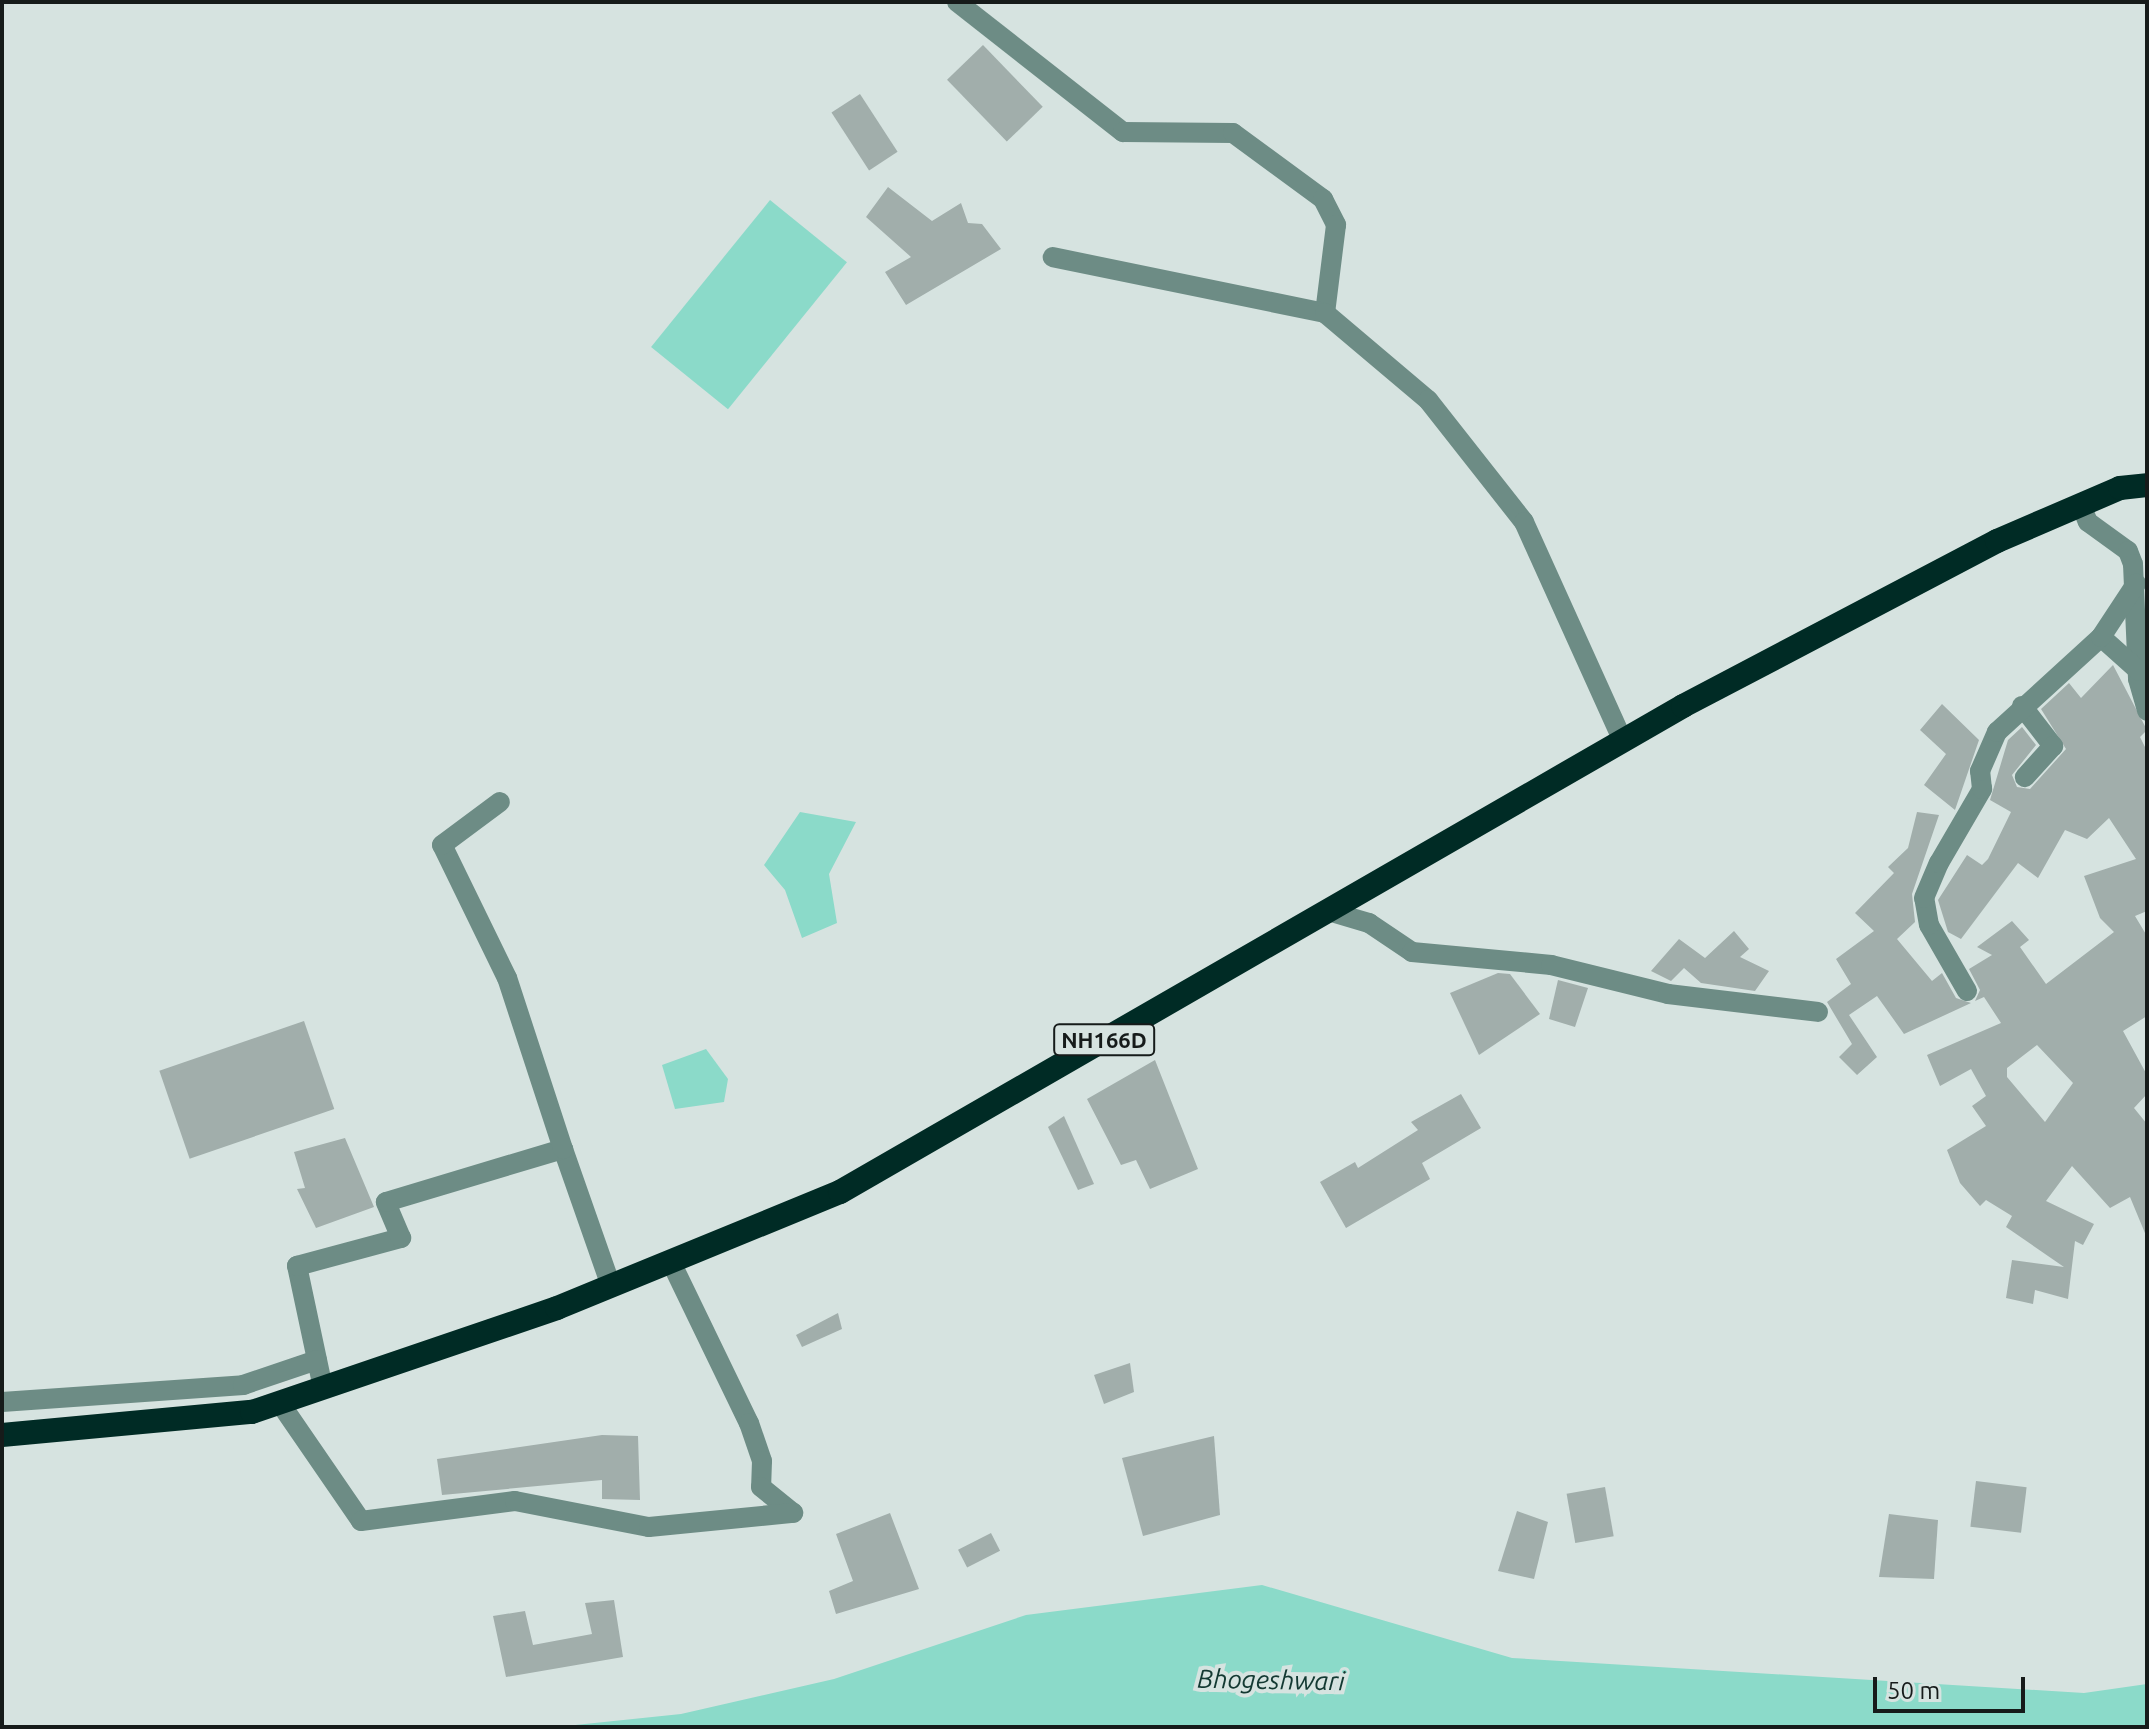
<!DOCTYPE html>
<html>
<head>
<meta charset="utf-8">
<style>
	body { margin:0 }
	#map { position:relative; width:2149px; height:1729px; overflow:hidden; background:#d6e3e0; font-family:Ubuntu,sans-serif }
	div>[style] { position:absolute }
	.water>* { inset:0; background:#8bdac9; transform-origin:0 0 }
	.building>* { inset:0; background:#a1aeab; transform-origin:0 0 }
	.minor>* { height:20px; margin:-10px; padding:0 10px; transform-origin:10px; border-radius:10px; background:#6d8c85 }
	.highway>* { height:24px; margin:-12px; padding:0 12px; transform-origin:12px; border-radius:12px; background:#002b25 }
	span { translate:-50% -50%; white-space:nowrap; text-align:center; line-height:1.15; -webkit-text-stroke:8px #d6e3e0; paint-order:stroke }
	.shield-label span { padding:2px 6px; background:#d6e3e0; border:2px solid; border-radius:6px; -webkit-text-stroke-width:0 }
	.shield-label { font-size:22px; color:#161b1a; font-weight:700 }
	.water-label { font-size:26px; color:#133932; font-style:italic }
	.frame { position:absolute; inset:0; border:4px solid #161b1a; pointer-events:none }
	.scale { position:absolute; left:1873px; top:1677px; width:152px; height:36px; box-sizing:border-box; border:4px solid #161b1a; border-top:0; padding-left:10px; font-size:24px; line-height:28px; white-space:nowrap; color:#161b1a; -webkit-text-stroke:6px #d6e3e0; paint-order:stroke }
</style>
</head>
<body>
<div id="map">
	<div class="water">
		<i style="left:770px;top:200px;width:99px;height:189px;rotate:39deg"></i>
		<i style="clip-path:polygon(800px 812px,856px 822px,829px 874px,837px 923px,802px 938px,785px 890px,764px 865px)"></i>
		<i style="clip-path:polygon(706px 1049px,728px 1079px,724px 1102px,675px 1109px,662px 1065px)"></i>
		<i style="clip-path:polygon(1262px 1585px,1512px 1658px,2084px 1693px,2147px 1684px,2147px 1727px,556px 1727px,681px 1714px,834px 1679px,1026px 1615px)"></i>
	</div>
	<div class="building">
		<i style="left:983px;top:45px;width:86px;height:50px;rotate:46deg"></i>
		<i style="left:860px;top:94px;width:69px;height:34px;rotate:57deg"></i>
		<i style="clip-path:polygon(888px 187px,932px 221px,961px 203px,968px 223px,982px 224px,1001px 249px,906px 305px,885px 272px,911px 257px,866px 217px)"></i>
		<i style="clip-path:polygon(evenodd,2113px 665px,2147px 730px,2140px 737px,2147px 751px,2147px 911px,2135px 916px,2147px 936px,2147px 1016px,2123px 1031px,2147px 1075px,2147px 1094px,2134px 1108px,2147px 1124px,2147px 1238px,2130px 1197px,2110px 1208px,2072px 1166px,2046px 1201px,2094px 1224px,2083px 1245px,2075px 1241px,2068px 1299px,2035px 1290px,2033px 1304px,2006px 1298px,2012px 1260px,2064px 1267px,2006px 1227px,2012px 1216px,1986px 1200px,1980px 1206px,1960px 1183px,1947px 1150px,1986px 1126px,1972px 1106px,1986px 1096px,1971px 1069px,1940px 1086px,1927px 1055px,2001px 1023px,1984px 997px,1975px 1001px,1980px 990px,1969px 969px,1992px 955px,1977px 947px,2012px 921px,2029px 940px,2020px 947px,2046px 984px,2114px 932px,2100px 918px,2084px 876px,2136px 859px,2109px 818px,2087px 839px,2065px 830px,2038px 878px,2018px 863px,1961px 939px,1948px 932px,1938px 900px,1967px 855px,1982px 865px,1988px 859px,2011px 812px,1990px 800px,2008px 740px,2022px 727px,2036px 745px,2012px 775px,2017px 787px,2030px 789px,2066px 749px,2041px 709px,2069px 683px,2081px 698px,2113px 665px,2037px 1045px,2073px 1083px,2045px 1122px,2007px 1077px,2007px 1068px,2037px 1045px)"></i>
		<i style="clip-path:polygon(1942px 704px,1979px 740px,1955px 810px,1924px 785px,1946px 754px,1920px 730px)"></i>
		<i style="clip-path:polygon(1917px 812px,1939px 815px,1912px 894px,1915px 922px,1897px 939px,1932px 981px,1942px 973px,1956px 998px,1971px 1003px,1904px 1034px,1877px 996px,1849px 1015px,1877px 1057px,1857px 1075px,1839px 1057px,1852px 1044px,1827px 1002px,1851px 984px,1836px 959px,1874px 931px,1855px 913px,1894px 873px,1888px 867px,1908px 848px)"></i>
		<i style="clip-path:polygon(1734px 931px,1749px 949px,1740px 957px,1769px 971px,1755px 991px,1701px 983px,1684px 968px,1671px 981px,1651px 971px,1679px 939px,1705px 958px)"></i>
		<i style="clip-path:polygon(1498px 973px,1510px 974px,1540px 1014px,1479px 1055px,1450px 993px)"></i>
		<i style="clip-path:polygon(1558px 980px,1588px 988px,1575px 1027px,1549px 1019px)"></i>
		<i style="left:304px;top:1021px;width:93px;height:153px;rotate:71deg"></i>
		<i style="clip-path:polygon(1155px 1060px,1198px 1169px,1150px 1189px,1136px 1160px,1121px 1165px,1087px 1099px)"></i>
		<i style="clip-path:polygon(1461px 1094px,1481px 1128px,1422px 1163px,1430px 1179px,1346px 1228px,1320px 1182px,1355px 1162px,1358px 1168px,1418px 1130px,1411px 1122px)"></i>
		<i style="clip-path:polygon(1064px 1116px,1094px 1184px,1078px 1190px,1048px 1127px)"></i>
		<i style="clip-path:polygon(345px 1138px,374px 1207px,316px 1228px,297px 1189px,305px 1188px,294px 1152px)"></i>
		<i style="clip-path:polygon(838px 1313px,842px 1329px,802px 1347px,796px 1335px)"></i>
		<i style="clip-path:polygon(1130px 1363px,1134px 1392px,1104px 1404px,1094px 1375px)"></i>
		<i style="clip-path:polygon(602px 1435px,638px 1436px,640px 1500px,602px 1499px,602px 1480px,442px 1495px,437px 1459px)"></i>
		<i style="clip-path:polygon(1214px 1436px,1220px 1515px,1143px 1536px,1122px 1458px)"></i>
		<i style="left:1976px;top:1481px;width:51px;height:46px;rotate:7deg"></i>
		<i style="left:1605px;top:1487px;width:50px;height:39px;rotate:80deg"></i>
		<i style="clip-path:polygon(1517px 1511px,1548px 1522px,1534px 1579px,1498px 1571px)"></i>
		<i style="clip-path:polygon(890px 1513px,919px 1589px,836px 1614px,829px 1591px,853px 1581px,836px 1534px)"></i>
		<i style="clip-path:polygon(1889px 1514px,1938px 1520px,1934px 1579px,1879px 1577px)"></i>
		<i style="left:991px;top:1533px;width:20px;height:37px;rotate:63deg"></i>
		<i style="clip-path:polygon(614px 1600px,623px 1657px,506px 1677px,493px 1616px,525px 1611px,533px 1645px,592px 1634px,585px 1603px)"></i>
	</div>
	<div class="minor">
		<i style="left:957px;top:2px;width:211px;rotate:38.1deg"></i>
		<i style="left:1123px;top:132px;width:110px;rotate:0.5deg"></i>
		<i style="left:1233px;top:133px;width:112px;rotate:36.3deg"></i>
		<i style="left:1323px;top:199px;width:29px;rotate:63deg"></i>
		<i style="left:1336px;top:225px;width:89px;rotate:97.1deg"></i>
		<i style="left:1325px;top:313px;width:278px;rotate:-168.4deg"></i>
		<i style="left:1325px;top:313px;width:135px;rotate:40.2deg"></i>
		<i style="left:1428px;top:400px;width:155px;rotate:51.8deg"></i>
		<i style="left:1524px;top:522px;width:240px;rotate:65.7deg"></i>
		<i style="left:2081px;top:505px;width:18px;rotate:68deg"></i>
		<i style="left:2088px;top:522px;width:49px;rotate:35.9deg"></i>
		<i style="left:2128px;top:551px;width:14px;rotate:69deg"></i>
		<i style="left:2133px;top:564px;width:115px;rotate:87.5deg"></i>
		<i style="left:2138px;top:679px;width:33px;rotate:74deg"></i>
		<i style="left:2101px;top:637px;width:51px;rotate:41.8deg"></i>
		<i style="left:2022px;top:706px;width:51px;rotate:52.2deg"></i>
		<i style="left:2053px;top:746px;width:42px;rotate:132.1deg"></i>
		<i style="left:1328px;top:911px;width:43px;rotate:16.3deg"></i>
		<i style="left:1369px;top:923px;width:52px;rotate:34deg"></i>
		<i style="left:1412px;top:952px;width:140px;rotate:5.3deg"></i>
		<i style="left:1551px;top:965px;width:121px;rotate:13.9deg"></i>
		<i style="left:1668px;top:994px;width:151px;rotate:6.8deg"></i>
		<i style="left:1967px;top:991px;width:76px;rotate:-119.9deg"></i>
		<i style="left:1929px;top:925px;width:27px;rotate:-100deg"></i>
		<i style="left:1924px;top:898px;width:38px;rotate:-67deg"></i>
		<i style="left:1939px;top:863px;width:86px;rotate:-59.8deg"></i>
		<i style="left:1982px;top:789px;width:18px;rotate:-96deg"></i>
		<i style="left:1980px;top:771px;width:43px;rotate:-66.4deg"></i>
		<i style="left:1997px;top:732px;width:141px;rotate:-42.4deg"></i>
		<i style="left:2101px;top:637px;width:64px;rotate:-56.6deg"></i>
		<i style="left:563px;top:1149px;width:145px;rotate:70.7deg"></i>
		<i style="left:671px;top:1262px;width:179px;rotate:64.2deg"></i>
		<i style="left:749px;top:1423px;width:40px;rotate:71.1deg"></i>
		<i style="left:762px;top:1461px;width:26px;rotate:92deg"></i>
		<i style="left:761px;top:1487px;width:41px;rotate:39.1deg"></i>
		<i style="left:323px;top:1388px;width:125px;rotate:-102deg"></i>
		<i style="left:297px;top:1266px;width:108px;rotate:-15.1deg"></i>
		<i style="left:401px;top:1238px;width:39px;rotate:-113deg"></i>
		<i style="left:386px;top:1202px;width:185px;rotate:-16.7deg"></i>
		<i style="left:563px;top:1149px;width:180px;rotate:-108.1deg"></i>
		<i style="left:507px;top:978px;width:148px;rotate:-116deg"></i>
		<i style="left:442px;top:845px;width:72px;rotate:-36.6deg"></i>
		<i style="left:2px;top:1402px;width:242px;rotate:-4deg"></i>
		<i style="left:243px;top:1385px;width:78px;rotate:-18.7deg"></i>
		<i style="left:280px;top:1403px;width:143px;rotate:55.5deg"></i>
		<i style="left:361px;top:1521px;width:155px;rotate:-7.4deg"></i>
		<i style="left:515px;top:1501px;width:136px;rotate:11deg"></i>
		<i style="left:649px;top:1527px;width:145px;rotate:-5.6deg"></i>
	</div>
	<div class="highway">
		<i style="left:2px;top:1435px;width:251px;rotate:-5.3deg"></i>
		<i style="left:252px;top:1412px;width:322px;rotate:-18.8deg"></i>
		<i style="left:557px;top:1308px;width:306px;rotate:-22.3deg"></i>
		<i style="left:840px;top:1192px;width:973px;rotate:-29.96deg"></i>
		<i style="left:1683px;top:706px;width:355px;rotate:-27.7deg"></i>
		<i style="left:1997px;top:541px;width:134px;rotate:-23.3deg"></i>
		<i style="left:2120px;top:488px;width:27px;rotate:-6deg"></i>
	</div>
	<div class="shield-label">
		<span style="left:1104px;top:1040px">NH166D</span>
	</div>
	<div class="water-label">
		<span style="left:1271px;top:1680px;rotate:1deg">Bhogeshwari</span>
	</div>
	<div class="frame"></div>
	<div class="scale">50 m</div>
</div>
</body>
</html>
